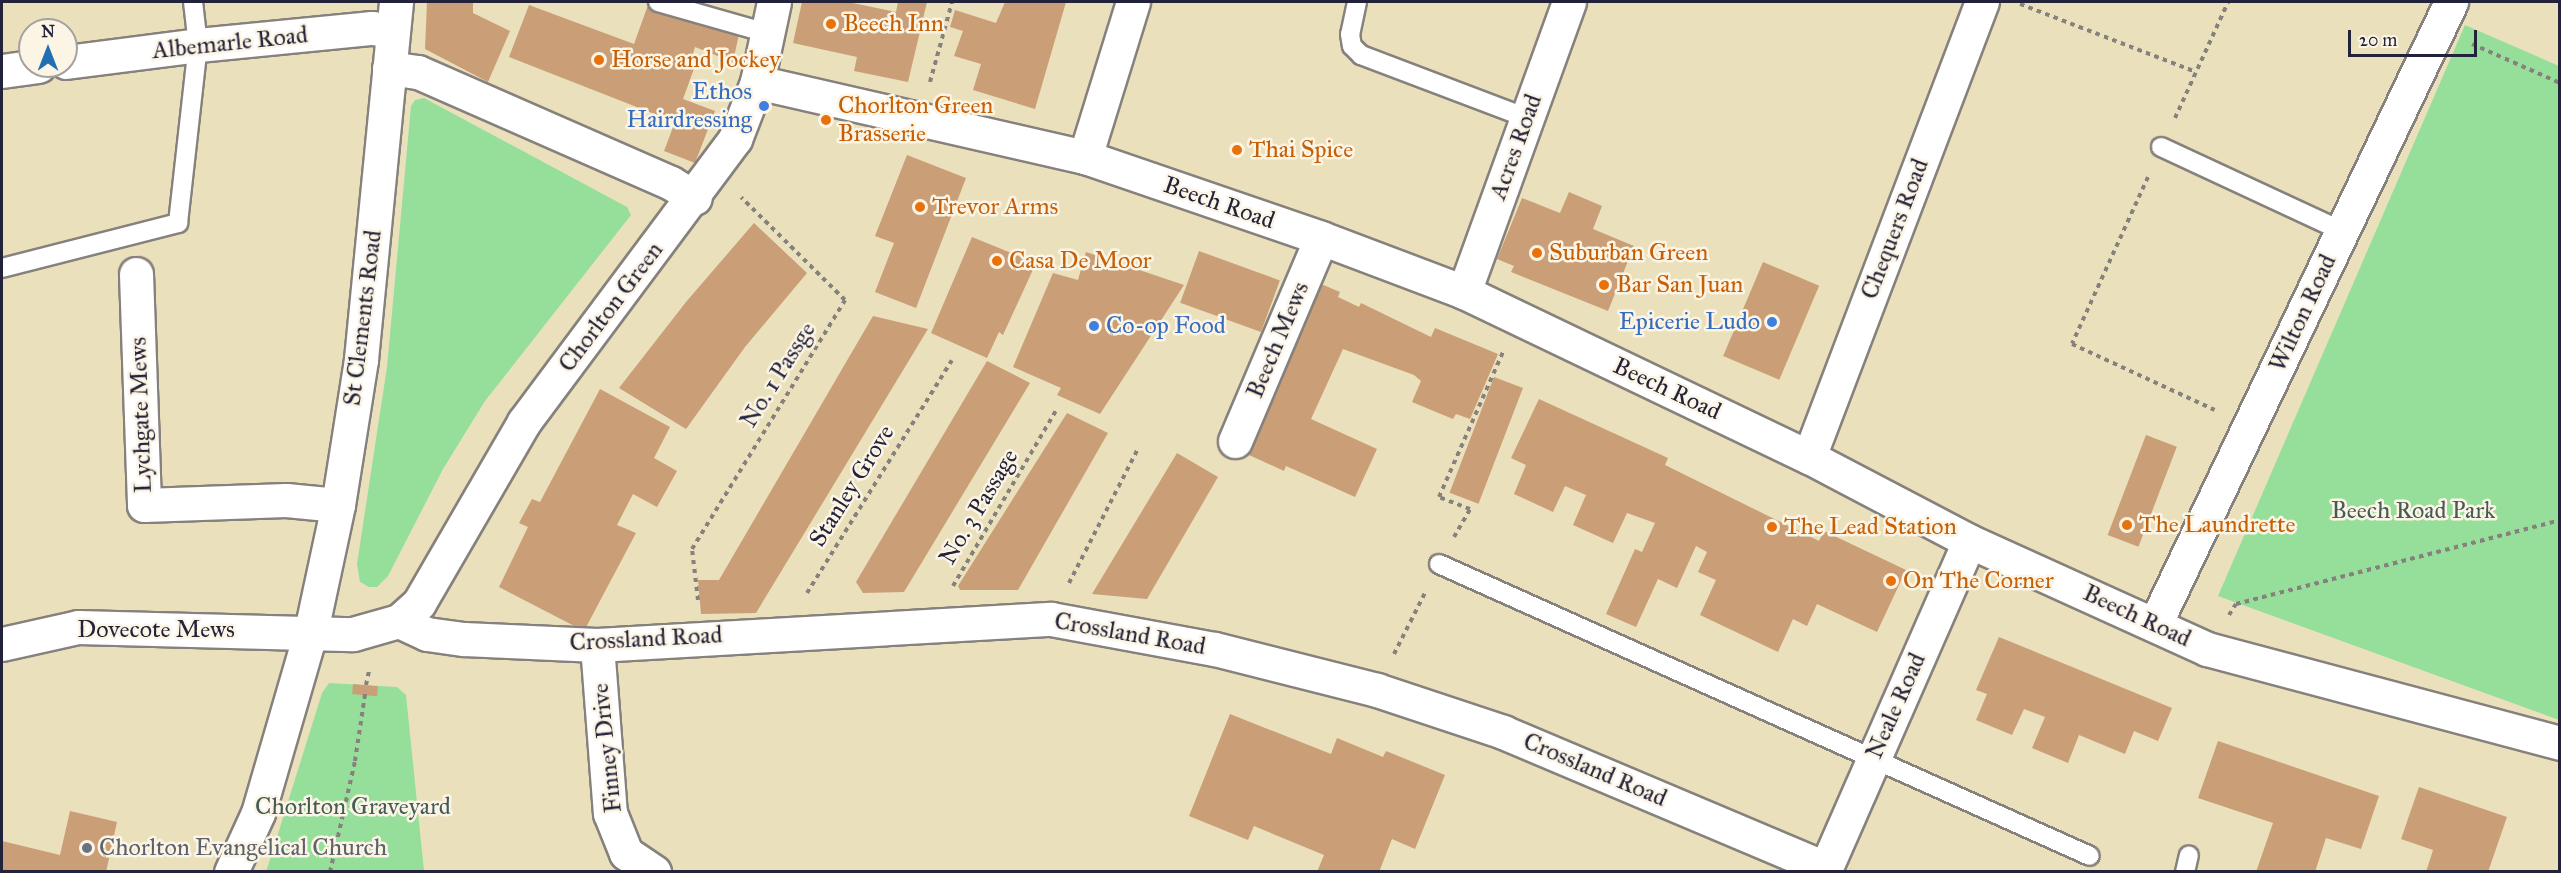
<!DOCTYPE html>
<html>
<head>
<meta charset="utf-8">
<style>
	body { margin:0 }
	#map { position:relative; width:2561px; height:873px; overflow:hidden; background:#eae0bc; font-family:"IM FELL Great Primer",serif }
	div>[style] { position:absolute }
	.green>* { inset:0; background:#95df9a }
	.building>* { inset:0; background:#ca9e77; transform-origin:0 0 }
	.path>* { height:4px; margin-top:-2px; transform-origin:0; background:repeating-linear-gradient(90deg,#86817c 0 4.5px,transparent 0 9px) }
	.roads { filter:drop-shadow(2px 0 #86817c) drop-shadow(-2px 0 #86817c) drop-shadow(0 2px #86817c) drop-shadow(0 -2px #86817c) }
	.service>* { height:18px; margin:-9px; padding:0 9px; transform-origin:9px; border-radius:9px; background:#fff }
	.minor>* { height:33px; margin:-16.5px; padding:0 16.5px; transform-origin:16.5px; border-radius:16.5px; background:#fff }
	.dots>* { width:16px; height:16px; translate:-50% -50%; box-sizing:border-box; border:3px solid #fcf5e5; border-radius:50% }
	span { translate:-50% -50%; white-space:nowrap; text-align:center; line-height:1.15; -webkit-text-stroke:5px #fcf5e5; paint-order:stroke }
	.food-label { font-size:24px; color:#c56008 }
	.left { translate:0 -50%; text-align:left }
	.street-label { font-size:24px; color:#22223b }
	.shop-label { font-size:24px; color:#366cbe }
	.right { translate:-100% -50%; text-align:right }
	.park-label { font-size:24px; color:#445b58 }
	.worship-label { font-size:24px; color:#5b616d }
	.frame { position:absolute; inset:0; border:3px solid #22223b; pointer-events:none }
	.north { position:absolute; left:18px; top:18px; width:60px; height:60px; box-sizing:border-box; background:#fcf5e5; border:2px solid #a5a1a1; border-radius:50%; rotate:0deg; font-size:16px; font-weight:700; line-height:24px; text-align:center; color:#22223b }
	.north::after { content:''; display:block; margin:auto; width:21px; height:27px; background:#1f6fb2; clip-path:polygon(50% 0,100% 100%,50% 72%,0 100%) }
	.scale { position:absolute; left:2348px; top:30px; width:129px; height:27px; box-sizing:border-box; border:3px solid #22223b; border-top:0; padding-left:8px; font-size:18px; line-height:21px; white-space:nowrap; color:#22223b; -webkit-text-stroke:4px #fcf5e5; paint-order:stroke }
</style>
</head>
<body>
<div id="map">
	<div class="green">
		<i style="clip-path:polygon(2465px 25px,2559px 66px,2559px 720px,2218px 596px)"></i>
		<i style="clip-path:polygon(424px 98px,627px 207px,631px 215px,485px 401px,443px 469px,388px 576px,377px 587px,369px 587px,360px 582px,357px 564px,387px 367px,411px 106px,415px 100px)"></i>
		<i style="clip-path:polygon(329px 683px,397px 687px,406px 695px,424px 871px,266px 872px,322px 693px)"></i>
	</div>
	<div class="building">
		<i style="clip-path:polygon(427px 2px,473px 2px,473px 13px,510px 31px,488px 82px,425px 49px)"></i>
		<i style="clip-path:polygon(802px 2px,848px 2px,896px 12px,898px 2px,927px 2px,908px 82px,854px 71px,857px 57px,793px 43px)"></i>
		<i style="clip-path:polygon(1005px 2px,1066px 2px,1035px 109px,973px 90px,981px 64px,954px 56px,963px 31px,950px 27px,955px 10px,996px 23px)"></i>
		<i style="clip-path:polygon(529px 5px,634px 44px,648px 5px,739px 34px,733px 62px,695px 47px,690px 64px,695px 66px,683px 99px,715px 111px,695px 163px,664px 151px,675px 122px,509px 57px)"></i>
		<i style="clip-path:polygon(907px 155px,966px 178px,916px 308px,875px 292px,894px 243px,875px 236px)"></i>
		<i style="clip-path:polygon(1569px 192px,1602px 206px,1593px 229px,1634px 246px,1608px 311px,1511px 272px,1514px 266px,1497px 259px,1522px 198px,1560px 213px)"></i>
		<i style="clip-path:polygon(754px 223px,807px 273px,745px 347px,686px 429px,619px 388px,686px 302px)"></i>
		<i style="clip-path:polygon(972px 237px,1036px 263px,1003px 335px,999px 332px,987px 358px,931px 333px)"></i>
		<i style="left:1199px;top:251px;width:86px;height:55px;rotate:20deg"></i>
		<i style="clip-path:polygon(1086px 252px,1184px 285px,1100px 414px,1057px 395px,1061px 388px,1013px 367px,1053px 273px,1078px 280px)"></i>
		<i style="left:1763px;top:262px;width:61px;height:102px;rotate:23deg"></i>
		<i style="clip-path:polygon(1321px 284px,1340px 292px,1338px 297px,1359px 307px,1361px 303px,1431px 337px,1435px 328px,1498px 354px,1470px 419px,1456px 414px,1453px 419px,1412px 402px,1421px 381px,1414px 375px,1343px 349px,1311px 419px,1377px 449px,1355px 497px,1286px 466px,1284px 471px,1238px 450px,1313px 285px,1319px 288px)"></i>
		<i style="clip-path:polygon(873px 316px,928px 329px,756px 613px,701px 614px,698px 580px,719px 580px)"></i>
		<i style="clip-path:polygon(987px 361px,1030px 383px,904px 592px,863px 593px,856px 582px)"></i>
		<i style="left:1494px;top:377px;width:31px;height:124px;rotate:21deg"></i>
		<i style="clip-path:polygon(600px 389px,670px 427px,654px 458px,677px 471px,657px 507px,633px 494px,617px 525px,636px 533px,584px 631px,499px 587px,528px 527px,519px 523px,532px 499px,540px 502px)"></i>
		<i style="clip-path:polygon(1539px 399px,1668px 458px,1665px 465px,1819px 541px,1824px 531px,1906px 570px,1877px 632px,1817px 604px,1807px 626px,1793px 619px,1778px 652px,1700px 615px,1716px 580px,1698px 572px,1707px 552px,1696px 546px,1677px 588px,1658px 579px,1636px 627px,1606px 614px,1635px 549px,1642px 552px,1655px 523px,1627px 513px,1613px 543px,1573px 525px,1586px 495px,1565px 486px,1553px 512px,1514px 494px,1526px 465px,1511px 458px)"></i>
		<i style="clip-path:polygon(1067px 413px,1108px 433px,1018px 590px,960px 590px,958px 586px)"></i>
		<i style="left:2146px;top:435px;width:33px;height:107px;rotate:21deg"></i>
		<i style="clip-path:polygon(1177px 453px,1218px 477px,1147px 599px,1092px 594px)"></i>
		<i style="clip-path:polygon(1999px 637px,2172px 708px,2158px 741px,2134px 731px,2125px 754px,2079px 735px,2068px 763px,2032px 748px,2045px 717px,2024px 709px,2012px 735px,1976px 720px,1987px 694px,1976px 690px)"></i>
		<i style="left:353px;top:684px;width:25px;height:10px;rotate:5deg"></i>
		<i style="clip-path:polygon(1230px 714px,1331px 754px,1337px 738px,1383px 757px,1386px 751px,1445px 775px,1415px 849px,1392px 839px,1379px 872px,1317px 872px,1324px 855px,1254px 826px,1248px 840px,1189px 816px)"></i>
		<i style="clip-path:polygon(2218px 741px,2379px 796px,2361px 849px,2326px 838px,2315px 872px,2256px 872px,2273px 823px,2198px 798px)"></i>
		<i style="clip-path:polygon(2419px 787px,2507px 817px,2488px 872px,2426px 872px,2433px 850px,2401px 839px)"></i>
		<i style="clip-path:polygon(70px 811px,117px 822px,106px 872px,2px 872px,2px 841px,60px 855px)"></i>
	</div>
	<div class="path">
		<i style="left:2020px;top:4px;width:189px;rotate:21.1deg"></i>
		<i style="left:2472px;top:44px;width:96px;rotate:23.9deg"></i>
		<i style="left:930px;top:82px;width:83px;rotate:-74.6deg"></i>
		<i style="left:2175px;top:118px;width:128px;rotate:-65.4deg"></i>
		<i style="left:2148px;top:177px;width:183px;rotate:114.5deg"></i>
		<i style="left:2072px;top:344px;width:157px;rotate:24.8deg"></i>
		<i style="left:1454px;top:537px;width:32px;rotate:-60deg"></i>
		<i style="left:1470px;top:509px;width:33px;rotate:-159deg"></i>
		<i style="left:1439px;top:497px;width:158px;rotate:-66.2deg"></i>
		<i style="left:1069px;top:583px;width:151px;rotate:-62.8deg"></i>
		<i style="left:953px;top:586px;width:205px;rotate:-59.6deg"></i>
		<i style="left:807px;top:593px;width:274px;rotate:-58.1deg"></i>
		<i style="left:698px;top:600px;width:51px;rotate:-96.7deg"></i>
		<i style="left:692px;top:549px;width:292px;rotate:-58.4deg"></i>
		<i style="left:845px;top:300px;width:146px;rotate:-135.3deg"></i>
		<i style="left:2229px;top:615px;width:13px;rotate:-58deg"></i>
		<i style="left:2236px;top:604px;width:335px;rotate:-14.5deg"></i>
		<i style="left:1394px;top:654px;width:71px;rotate:-63.1deg"></i>
		<i style="left:366px;top:685px;width:14px;rotate:-78deg"></i>
		<i style="left:330px;top:872px;width:114px;rotate:-77.3deg"></i>
		<i style="left:355px;top:761px;width:68px;rotate:-81.5deg"></i>
	</div>
	<div class="roads">
		<div class="service">
			<i style="left:658px;top:2px;width:113px;rotate:15.9deg"></i>
			<i style="left:1357px;top:2px;width:33px;rotate:102deg"></i>
			<i style="left:1350px;top:34px;width:12px;rotate:81deg"></i>
			<i style="left:1352px;top:46px;width:13px;rotate:45deg"></i>
			<i style="left:1361px;top:55px;width:178px;rotate:20.8deg"></i>
			<i style="left:2161px;top:147px;width:200px;rotate:24.9deg"></i>
			<i style="left:2px;top:268px;width:182px;rotate:-14.3deg"></i>
			<i style="left:178px;top:223px;width:179px;rotate:-83.6deg"></i>
			<i style="left:198px;top:45px;width:43px;rotate:-96.6deg"></i>
			<i style="left:1439px;top:564px;width:713px;rotate:24.16deg"></i>
			<i style="left:2185px;top:872px;width:17px;rotate:-77deg"></i>
		</div>
		<div class="minor">
			<i style="left:66px;top:62px;width:133px;rotate:-7.3deg"></i>
			<i style="left:198px;top:45px;width:175px;rotate:-5.6deg"></i>
			<i style="left:372px;top:28px;width:21px;rotate:8deg"></i>
			<i style="left:389px;top:68px;width:29px;rotate:8deg"></i>
			<i style="left:418px;top:72px;width:276px;rotate:23.7deg"></i>
			<i style="left:671px;top:183px;width:28px;rotate:32deg"></i>
			<i style="left:2px;top:71px;width:37px;rotate:-8deg"></i>
			<i style="left:757px;top:82px;width:336px;rotate:12.9deg"></i>
			<i style="left:1085px;top:157px;width:250px;rotate:18.9deg"></i>
			<i style="left:1321px;top:238px;width:153px;rotate:20.7deg"></i>
			<i style="left:1464px;top:292px;width:382px;rotate:25.6deg"></i>
			<i style="left:1809px;top:457px;width:181px;rotate:27.7deg"></i>
			<i style="left:1969px;top:541px;width:261px;rotate:24.4deg"></i>
			<i style="left:2207px;top:649px;width:365px;rotate:14.9deg"></i>
			<i style="left:1085px;top:157px;width:162px;rotate:-72.8deg"></i>
			<i style="left:136px;top:274px;width:231px;rotate:88deg"></i>
			<i style="left:144px;top:505px;width:142px;rotate:-2deg"></i>
			<i style="left:286px;top:500px;width:52px;rotate:5.5deg"></i>
			<i style="left:1464px;top:292px;width:308px;rotate:-70.1deg"></i>
			<i style="left:1235px;top:441px;width:220px;rotate:-67deg"></i>
			<i style="left:1809px;top:457px;width:487px;rotate:-69.2deg"></i>
			<i style="left:399px;top:621px;width:31px;rotate:25deg"></i>
			<i style="left:427px;top:634px;width:37px;rotate:8deg"></i>
			<i style="left:464px;top:639px;width:133px;rotate:2.6deg"></i>
			<i style="left:597px;top:645px;width:455px;rotate:-3.3deg"></i>
			<i style="left:1051px;top:619px;width:167px;rotate:10.4deg"></i>
			<i style="left:1215px;top:649px;width:167px;rotate:14.2deg"></i>
			<i style="left:1377px;top:690px;width:133px;rotate:18.4deg"></i>
			<i style="left:1503px;top:732px;width:350px;rotate:22.9deg"></i>
			<i style="left:2155px;top:624px;width:689px;rotate:-64.55deg"></i>
			<i style="left:2px;top:644px;width:78px;rotate:-12.6deg"></i>
			<i style="left:78px;top:627px;width:275px;rotate:1.5deg"></i>
			<i style="left:353px;top:634px;width:48px;rotate:-15.8deg"></i>
			<i style="left:399px;top:621px;width:27px;rotate:-42deg"></i>
			<i style="left:419px;top:603px;width:209px;rotate:-59.9deg"></i>
			<i style="left:524px;top:422px;width:353px;rotate:-53.3deg"></i>
			<i style="left:735px;top:139px;width:61px;rotate:-68.9deg"></i>
			<i style="left:757px;top:82px;width:82px;rotate:-78deg"></i>
			<i style="left:597px;top:645px;width:169px;rotate:85.6deg"></i>
			<i style="left:610px;top:813px;width:43px;rotate:68.2deg"></i>
			<i style="left:626px;top:853px;width:34px;rotate:34deg"></i>
			<i style="left:231px;top:872px;width:65px;rotate:-65.4deg"></i>
			<i style="left:258px;top:813px;width:190px;rotate:-73.8deg"></i>
			<i style="left:311px;top:631px;width:129px;rotate:-77.9deg"></i>
			<i style="left:338px;top:505px;width:148px;rotate:-81deg"></i>
			<i style="left:361px;top:359px;width:359px;rotate:-84.4deg"></i>
			<i style="left:1824px;top:872px;width:361px;rotate:-66.3deg"></i>
		</div>
	</div>
	<div class="dots">
		<i style="left:831px;top:24px;background:#e8710a"></i>
		<i style="left:599px;top:60px;background:#e8710a"></i>
		<i style="left:764px;top:106px;background:#3f7fe0"></i>
		<i style="left:826px;top:120px;background:#e8710a"></i>
		<i style="left:1237px;top:150px;background:#e8710a"></i>
		<i style="left:920px;top:207px;background:#e8710a"></i>
		<i style="left:1537px;top:253px;background:#e8710a"></i>
		<i style="left:997px;top:261px;background:#e8710a"></i>
		<i style="left:1604px;top:285px;background:#e8710a"></i>
		<i style="left:1772px;top:322px;background:#3f7fe0"></i>
		<i style="left:1094px;top:326px;background:#3f7fe0"></i>
		<i style="left:2127px;top:525px;background:#e8710a"></i>
		<i style="left:1772px;top:527px;background:#e8710a"></i>
		<i style="left:1891px;top:581px;background:#e8710a"></i>
		<i style="left:87px;top:848px;background:#6b7280"></i>
	</div>
	<div class="food-label">
		<span class="left" style="left:843px;top:24px">Beech Inn</span>
		<span class="left" style="left:611px;top:60px">Horse and Jockey</span>
		<span class="left" style="left:838px;top:120px">Chorlton Green<br>Brasserie</span>
		<span class="left" style="left:1249px;top:150px">Thai Spice</span>
		<span class="left" style="left:932px;top:207px">Trevor Arms</span>
		<span class="left" style="left:1549px;top:253px">Suburban Green</span>
		<span class="left" style="left:1009px;top:261px">Casa De Moor</span>
		<span class="left" style="left:1616px;top:285px">Bar San Juan</span>
		<span class="left" style="left:2139px;top:525px">The Laundrette</span>
		<span class="left" style="left:1784px;top:527px">The Lead Station</span>
		<span class="left" style="left:1903px;top:581px">On The Corner</span>
	</div>
	<div class="street-label">
		<span style="left:230px;top:43px;rotate:-6deg">Albemarle Road</span>
		<span style="left:1516px;top:147px;rotate:-70deg">Acres Road</span>
		<span style="left:1219px;top:203px;rotate:19deg">Beech Road</span>
		<span style="left:1895px;top:229px;rotate:-69deg">Chequers Road</span>
		<span style="left:611px;top:307px;rotate:-53deg">Chorlton Green</span>
		<span style="left:2303px;top:313px;rotate:-65deg">Wilton Road</span>
		<span style="left:363px;top:318px;rotate:-83deg">St Clements Road</span>
		<span style="left:1278px;top:340px;rotate:-67deg">Beech Mews</span>
		<span style="left:778px;top:375px;rotate:-58deg">No. 1 Passge</span>
		<span style="left:1667px;top:389px;rotate:25deg">Beech Road</span>
		<span style="left:141px;top:415px;rotate:-92deg">Lychgate Mews</span>
		<span style="left:852px;top:486px;rotate:-58deg">Stanley Grove</span>
		<span style="left:979px;top:507px;rotate:-59deg">No. 3 Passage</span>
		<span style="left:2137px;top:616px;rotate:25deg">Beech Road</span>
		<span style="left:156px;top:630px">Dovecote Mews</span>
		<span style="left:1130px;top:634px;rotate:10deg">Crossland Road</span>
		<span style="left:646px;top:639px;rotate:-3deg">Crossland Road</span>
		<span style="left:1896px;top:706px;rotate:-66deg">Neale Road</span>
		<span style="left:607px;top:748px;rotate:-96deg">Finney Drive</span>
		<span style="left:1595px;top:770px;rotate:23deg">Crossland Road</span>
	</div>
	<div class="shop-label">
		<span class="right" style="left:752px;top:106px">Ethos<br>Hairdressing</span>
		<span class="right" style="left:1760px;top:322px">Epicerie Ludo</span>
		<span class="left" style="left:1106px;top:326px">Co-op Food</span>
	</div>
	<div class="park-label">
		<span style="left:2413px;top:511px">Beech Road Park</span>
		<span style="left:353px;top:807px">Chorlton Graveyard</span>
	</div>
	<div class="worship-label">
		<span class="left" style="left:99px;top:848px">Chorlton Evangelical Church</span>
	</div>
	<div class="frame"></div>
	<div class="north">N</div>
	<div class="scale">20 m</div>
</div>
</body>
</html>
